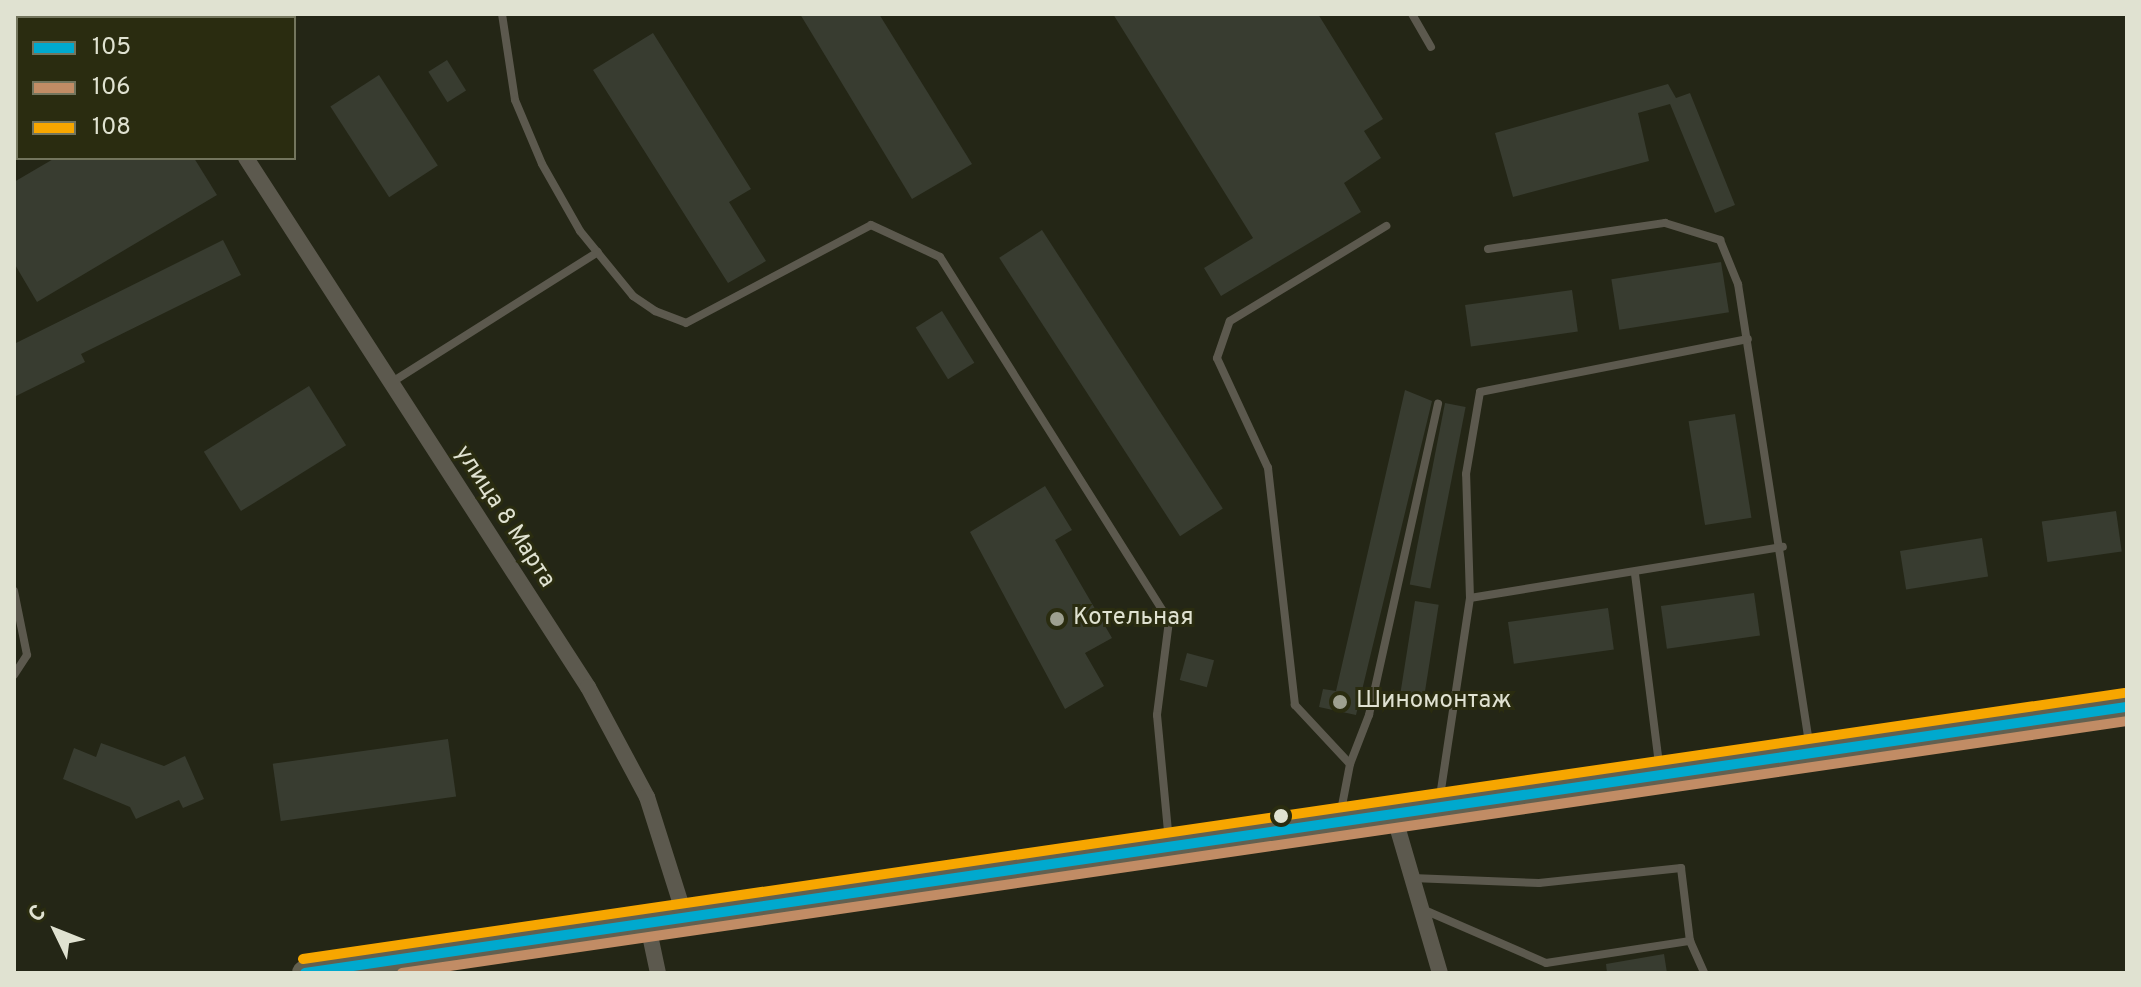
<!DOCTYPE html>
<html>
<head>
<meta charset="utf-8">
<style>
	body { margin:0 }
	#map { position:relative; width:2141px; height:987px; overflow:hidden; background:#242616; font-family:Overpass,sans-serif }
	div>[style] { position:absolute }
	.building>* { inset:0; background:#383c30; transform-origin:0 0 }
	.service>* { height:8px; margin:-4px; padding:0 4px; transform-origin:4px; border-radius:4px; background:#5c594e }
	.minor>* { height:16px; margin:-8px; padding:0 8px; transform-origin:8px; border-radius:8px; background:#5c594e }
	.trunk>* { height:26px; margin:-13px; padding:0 13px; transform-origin:13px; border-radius:13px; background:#626050 }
	.bus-1>* { height:10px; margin:-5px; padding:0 5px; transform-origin:5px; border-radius:5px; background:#00a9ce }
	.bus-2>* { height:10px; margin:-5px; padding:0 5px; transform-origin:5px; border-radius:5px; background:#c18c65 }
	.bus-3>* { height:10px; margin:-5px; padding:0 5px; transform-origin:5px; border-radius:5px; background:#f7a600 }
	.dots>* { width:22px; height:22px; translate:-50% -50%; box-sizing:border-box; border:4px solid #2a2c10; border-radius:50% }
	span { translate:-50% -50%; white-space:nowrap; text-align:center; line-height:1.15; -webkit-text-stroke:6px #2a2c10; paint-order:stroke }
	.street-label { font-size:24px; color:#e0e2d1 }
	.poi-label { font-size:24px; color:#e0e2d1 }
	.left { translate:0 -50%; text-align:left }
	.frame { position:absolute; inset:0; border:16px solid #e0e2d1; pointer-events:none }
	.legend { position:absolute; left:16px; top:16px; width:280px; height:144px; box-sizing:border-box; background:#2a2c10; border:2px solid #73755d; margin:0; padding:10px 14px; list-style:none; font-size:24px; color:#e0e2d1 }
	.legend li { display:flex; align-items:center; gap:16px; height:40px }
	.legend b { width:40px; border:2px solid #73755d }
	.north { position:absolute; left:16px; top:891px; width:80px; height:80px; -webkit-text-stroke:6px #2a2c10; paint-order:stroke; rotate:313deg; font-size:22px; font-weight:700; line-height:32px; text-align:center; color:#e0e2d1 }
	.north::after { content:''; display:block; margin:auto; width:28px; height:36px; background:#e0e2d1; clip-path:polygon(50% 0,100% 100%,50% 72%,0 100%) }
</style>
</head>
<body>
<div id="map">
	<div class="building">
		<i style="clip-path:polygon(800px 14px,879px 14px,972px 164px,912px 199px)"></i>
		<i style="clip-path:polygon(1113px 14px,1318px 14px,1383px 119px,1364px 131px,1381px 158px,1344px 183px,1361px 212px,1221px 296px,1204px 268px,1253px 238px)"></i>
		<i style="clip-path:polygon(653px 33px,751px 189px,729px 202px,766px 261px,728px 283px,593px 70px)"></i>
		<i style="left:447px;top:60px;width:36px;height:22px;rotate:58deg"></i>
		<i style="left:379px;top:75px;width:108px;height:58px;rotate:57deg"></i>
		<i style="clip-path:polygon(1668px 84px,1676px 98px,1690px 93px,1735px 205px,1715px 213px,1670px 104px,1638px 113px,1649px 161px,1513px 197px,1495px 133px)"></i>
		<i style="clip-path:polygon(55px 158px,194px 158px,217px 195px,37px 302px,14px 263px,14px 182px)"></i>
		<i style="left:1042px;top:230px;width:332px;height:51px;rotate:57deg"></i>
		<i style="clip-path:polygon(223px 240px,241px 275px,81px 354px,85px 362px,14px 397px,14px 344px)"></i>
		<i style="left:1721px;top:262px;width:51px;height:111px;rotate:81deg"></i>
		<i style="left:1572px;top:290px;width:42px;height:108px;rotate:82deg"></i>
		<i style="left:942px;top:311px;width:61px;height:31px;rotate:58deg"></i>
		<i style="left:309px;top:386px;width:70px;height:124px;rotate:58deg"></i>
		<i style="clip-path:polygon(1405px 390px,1432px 401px,1356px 715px,1319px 707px,1323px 689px,1336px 691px)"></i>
		<i style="left:1445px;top:403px;width:21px;height:185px;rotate:11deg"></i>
		<i style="left:1735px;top:414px;width:105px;height:47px;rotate:81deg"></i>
		<i style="clip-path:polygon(1045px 486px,1072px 530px,1055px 540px,1112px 638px,1085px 653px,1104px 686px,1065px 709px,970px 532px)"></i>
		<i style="left:2116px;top:511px;width:41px;height:75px;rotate:82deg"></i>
		<i style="left:1982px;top:538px;width:39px;height:83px;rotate:81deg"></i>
		<i style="left:1754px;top:593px;width:43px;height:94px;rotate:82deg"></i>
		<i style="left:1415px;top:601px;width:24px;height:101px;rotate:9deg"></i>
		<i style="left:1608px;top:608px;width:42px;height:101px;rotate:82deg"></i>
		<i style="left:1187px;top:653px;width:28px;height:28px;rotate:15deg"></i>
		<i style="left:448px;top:739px;width:58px;height:177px;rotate:82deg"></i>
		<i style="clip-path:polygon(101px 743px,164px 766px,185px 756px,204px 799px,183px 808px,179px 800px,136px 819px,130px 807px,63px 779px,74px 748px,96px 757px)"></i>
		<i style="clip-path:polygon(1664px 954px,1667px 973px,1607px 973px,1606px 964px)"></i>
	</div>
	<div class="service">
		<i style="left:502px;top:14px;width:87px;rotate:81.4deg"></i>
		<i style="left:515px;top:100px;width:69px;rotate:67.1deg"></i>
		<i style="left:542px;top:164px;width:77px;rotate:60.4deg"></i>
		<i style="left:580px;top:231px;width:84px;rotate:50.8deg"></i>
		<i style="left:633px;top:296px;width:27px;rotate:34deg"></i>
		<i style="left:655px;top:311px;width:33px;rotate:21deg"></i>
		<i style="left:686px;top:323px;width:209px;rotate:-27.9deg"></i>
		<i style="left:871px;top:225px;width:76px;rotate:24.9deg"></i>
		<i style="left:940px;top:257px;width:430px;rotate:57.8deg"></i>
		<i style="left:1169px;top:621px;width:95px;rotate:97.3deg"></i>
		<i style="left:1157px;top:715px;width:127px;rotate:84.6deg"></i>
		<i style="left:1412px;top:14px;width:38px;rotate:60deg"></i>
		<i style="left:1488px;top:249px;width:179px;rotate:-8.4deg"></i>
		<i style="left:1665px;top:223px;width:58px;rotate:17.2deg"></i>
		<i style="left:1720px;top:240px;width:48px;rotate:67.8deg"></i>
		<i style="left:1738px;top:284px;width:470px;rotate:81.2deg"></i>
		<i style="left:389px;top:384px;width:247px;rotate:-32.3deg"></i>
		<i style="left:1635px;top:574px;width:199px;rotate:82.8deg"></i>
		<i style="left:14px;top:591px;width:65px;rotate:78.5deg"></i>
		<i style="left:27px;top:655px;width:24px;rotate:123deg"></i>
		<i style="left:1470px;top:598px;width:317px;rotate:-9.3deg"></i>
		<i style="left:1350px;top:764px;width:53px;rotate:-68.8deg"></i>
		<i style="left:1369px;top:715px;width:319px;rotate:-77.5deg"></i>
		<i style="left:1439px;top:803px;width:207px;rotate:-81.4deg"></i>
		<i style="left:1470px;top:598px;width:124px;rotate:-91.8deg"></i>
		<i style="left:1466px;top:474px;width:83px;rotate:-80.3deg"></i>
		<i style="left:1480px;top:392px;width:273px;rotate:-11.2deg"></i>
		<i style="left:1340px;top:816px;width:53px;rotate:-79.1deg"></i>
		<i style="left:1350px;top:764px;width:81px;rotate:-133deg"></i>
		<i style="left:1295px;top:705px;width:239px;rotate:-96.5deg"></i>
		<i style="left:1268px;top:468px;width:121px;rotate:-114.9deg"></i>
		<i style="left:1217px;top:358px;width:39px;rotate:-71deg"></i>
		<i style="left:1230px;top:321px;width:183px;rotate:-31.3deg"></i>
		<i style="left:1412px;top:878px;width:127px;rotate:2.3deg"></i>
		<i style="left:1539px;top:883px;width:143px;rotate:-6deg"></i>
		<i style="left:1681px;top:868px;width:74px;rotate:83deg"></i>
		<i style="left:1422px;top:909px;width:135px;rotate:23.5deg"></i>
		<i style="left:1546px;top:963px;width:146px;rotate:-8.7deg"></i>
		<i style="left:1690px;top:941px;width:35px;rotate:66deg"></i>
	</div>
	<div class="minor">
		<i style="left:155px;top:14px;width:5px;rotate:53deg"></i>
		<i style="left:246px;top:158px;width:630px;rotate:57.12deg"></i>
		<i style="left:588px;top:687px;width:125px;rotate:61.8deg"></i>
		<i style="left:647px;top:797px;width:129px;rotate:72.4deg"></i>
		<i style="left:1392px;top:809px;width:171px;rotate:73.7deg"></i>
		<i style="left:648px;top:926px;width:48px;rotate:78deg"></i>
	</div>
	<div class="trunk">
		<i style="left:305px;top:973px;width:1841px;rotate:-8.31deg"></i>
	</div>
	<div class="bus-1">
		<i style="left:305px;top:973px;width:1841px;rotate:-8.31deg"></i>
	</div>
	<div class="bus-2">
		<i style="left:402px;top:973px;width:1743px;rotate:-8.31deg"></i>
	</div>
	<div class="bus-3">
		<i style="left:303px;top:959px;width:1841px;rotate:-8.31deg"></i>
	</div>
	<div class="dots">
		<i style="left:1057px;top:619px;background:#9ea090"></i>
		<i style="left:1340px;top:702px;background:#9ea090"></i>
		<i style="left:1281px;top:816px;background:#e0e2d1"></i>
	</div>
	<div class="street-label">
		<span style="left:504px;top:517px;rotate:57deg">улица 8 Марта</span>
	</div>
	<div class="poi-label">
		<span class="left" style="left:1073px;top:619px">Котельная</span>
		<span class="left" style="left:1356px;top:702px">Шиномонтаж</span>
	</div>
	<div class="frame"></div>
	<ul class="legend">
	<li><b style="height:10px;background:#00a9ce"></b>105</li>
	<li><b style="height:10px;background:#c18c65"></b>106</li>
	<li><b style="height:10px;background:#f7a600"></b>108</li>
	</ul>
	<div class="north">С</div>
</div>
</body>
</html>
